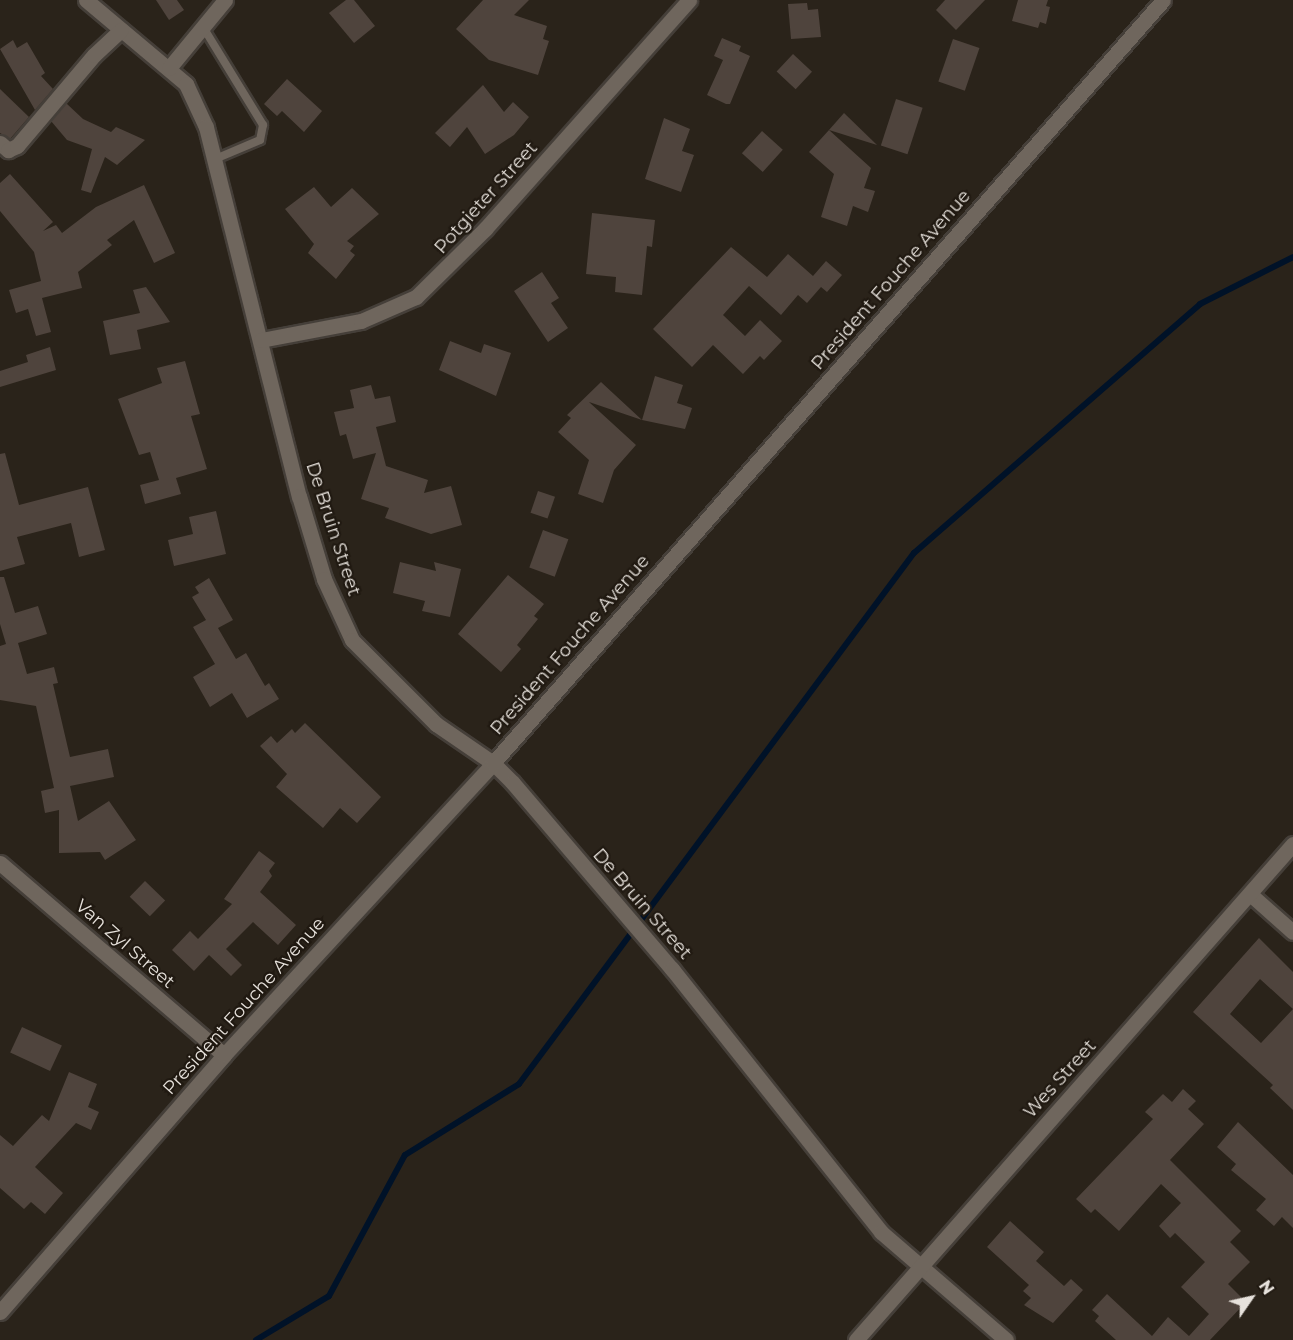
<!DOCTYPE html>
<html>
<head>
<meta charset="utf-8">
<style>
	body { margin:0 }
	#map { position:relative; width:1293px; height:1340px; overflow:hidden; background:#2a231a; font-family:Montserrat,sans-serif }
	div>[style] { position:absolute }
	.stream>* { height:6px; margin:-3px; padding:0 3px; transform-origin:3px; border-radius:3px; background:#001228 }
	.building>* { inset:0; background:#4f443d; transform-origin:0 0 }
	.roads { filter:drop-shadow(2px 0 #453f39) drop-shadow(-2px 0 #453f39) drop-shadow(0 2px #453f39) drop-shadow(0 -2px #453f39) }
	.service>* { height:8px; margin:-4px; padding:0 4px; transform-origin:4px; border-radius:4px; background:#6f665d }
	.minor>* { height:15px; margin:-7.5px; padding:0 7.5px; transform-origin:7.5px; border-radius:7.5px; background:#6f665d }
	span { translate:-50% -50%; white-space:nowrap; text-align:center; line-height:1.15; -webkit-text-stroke:4.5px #201911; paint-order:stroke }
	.street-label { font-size:18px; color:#e7e2dc }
	.north { position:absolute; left:1221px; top:1268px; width:60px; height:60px; -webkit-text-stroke:4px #201911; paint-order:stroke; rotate:56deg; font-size:16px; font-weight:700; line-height:24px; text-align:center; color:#e7e2dc }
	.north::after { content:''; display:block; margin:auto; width:21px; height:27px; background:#e7e2dc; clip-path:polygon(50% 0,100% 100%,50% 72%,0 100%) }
</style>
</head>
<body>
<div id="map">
	<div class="stream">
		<i style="left:256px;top:1340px;width:85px;rotate:-31.1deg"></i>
		<i style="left:329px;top:1296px;width:160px;rotate:-61.7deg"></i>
		<i style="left:405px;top:1155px;width:134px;rotate:-31.9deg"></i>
		<i style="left:519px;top:1084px;width:662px;rotate:-53.36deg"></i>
		<i style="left:914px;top:553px;width:379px;rotate:-41deg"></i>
		<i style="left:1200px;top:304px;width:104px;rotate:-26.8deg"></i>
	</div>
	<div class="building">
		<i style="clip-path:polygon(156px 0,177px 0,184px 10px,169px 20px)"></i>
		<i style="clip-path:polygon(346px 0,354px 0,375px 26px,354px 43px,329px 13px)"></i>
		<i style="clip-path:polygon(483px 0,529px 0,514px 15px,547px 26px,543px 39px,549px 41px,538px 75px,489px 60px,456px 29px)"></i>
		<i style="clip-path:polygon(945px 0,985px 0,956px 30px,936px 10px)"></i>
		<i style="clip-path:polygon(1018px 0,1048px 0,1046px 6px,1050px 7px,1046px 24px,1040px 22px,1038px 28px,1012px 21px)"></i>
		<i style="clip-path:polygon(807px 3px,808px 10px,818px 9px,821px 37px,791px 39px,788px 4px)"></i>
		<i style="clip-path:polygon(722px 38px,741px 46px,739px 51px,750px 56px,730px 104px,726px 104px,707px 95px,723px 60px,714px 56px)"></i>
		<i style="left:953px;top:39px;width:28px;height:45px;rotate:19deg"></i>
		<i style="clip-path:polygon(13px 40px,17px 48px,27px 42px,45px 73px,41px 76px,53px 89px,35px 110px,0 49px)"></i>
		<i style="left:793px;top:54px;width:26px;height:24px;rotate:43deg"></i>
		<i style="clip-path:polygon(287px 79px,322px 111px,304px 132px,282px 111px,277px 116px,264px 104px)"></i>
		<i style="clip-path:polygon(483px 85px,504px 112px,513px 102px,529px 117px,514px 135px,485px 154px,467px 127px,450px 147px,435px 133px)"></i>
		<i style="clip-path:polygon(0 89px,29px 117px,10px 139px,0 133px)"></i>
		<i style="left:896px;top:99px;width:28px;height:49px;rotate:18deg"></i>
		<i style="clip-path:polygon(66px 103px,83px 119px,111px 132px,116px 127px,145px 140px,117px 165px,105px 157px,91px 193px,81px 190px,92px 149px,67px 140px,51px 121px)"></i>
		<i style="clip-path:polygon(844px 113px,877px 145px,829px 130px)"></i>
		<i style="clip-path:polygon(664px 118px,690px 129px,682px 151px,694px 155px,681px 192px,645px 179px)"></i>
		<i style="clip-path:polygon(829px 130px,871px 168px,864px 188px,875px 191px,868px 212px,853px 206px,847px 226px,821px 217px,834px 174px,809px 152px)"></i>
		<i style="left:762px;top:131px;width:28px;height:30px;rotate:42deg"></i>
		<i style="clip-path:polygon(10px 174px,53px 222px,43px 231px,56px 225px,62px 233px,96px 207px,144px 185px,175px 253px,154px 263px,134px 220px,107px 240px,112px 245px,78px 272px,82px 288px,42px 298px,51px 332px,36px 336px,28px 309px,16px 313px,9px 290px,41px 281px,34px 252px,0 211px,0 183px)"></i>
		<i style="clip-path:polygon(314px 187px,331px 207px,352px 188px,379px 214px,347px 241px,354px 246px,350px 251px,355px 255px,336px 279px,308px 253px,314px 244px,285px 209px)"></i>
		<i style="clip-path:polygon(592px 213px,655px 220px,652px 247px,647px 246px,642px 295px,615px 292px,616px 277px,586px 274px)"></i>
		<i style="clip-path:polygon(731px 247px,767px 277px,788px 254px,813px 276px,826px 261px,842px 275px,827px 292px,821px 287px,807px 303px,798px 295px,781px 315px,749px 286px,723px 315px,745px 336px,760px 320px,782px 341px,764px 360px,760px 356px,743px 374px,713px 345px,692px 367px,653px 329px)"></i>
		<i style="clip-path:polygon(542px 272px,559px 298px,551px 303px,568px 328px,548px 342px,514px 291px)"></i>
		<i style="clip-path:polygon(146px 287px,170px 322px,137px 330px,141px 349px,110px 355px,103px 321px,140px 313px,133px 290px)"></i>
		<i style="clip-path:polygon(450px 341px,481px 353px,484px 344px,511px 353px,496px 396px,439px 370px)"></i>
		<i style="clip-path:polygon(50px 347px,56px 370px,0 387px,0 371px,28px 362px,26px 355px)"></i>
		<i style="clip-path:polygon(185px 361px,200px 414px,191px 416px,207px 469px,176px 478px,181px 494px,145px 504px,140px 485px,159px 480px,150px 452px,139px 455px,118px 399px,162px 383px,157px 368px)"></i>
		<i style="clip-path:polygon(655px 376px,683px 385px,677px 403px,692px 408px,685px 429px,642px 420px)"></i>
		<i style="clip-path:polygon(601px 382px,642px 420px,589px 402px,636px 445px,614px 470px,603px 503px,578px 494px,589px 460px,558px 432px,571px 418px,567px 415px)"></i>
		<i style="clip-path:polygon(371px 385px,375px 399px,390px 396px,396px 422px,376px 427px,386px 466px,428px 480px,424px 493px,451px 486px,462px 525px,431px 534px,385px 518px,389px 508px,361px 499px,376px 453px,353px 459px,346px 434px,340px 436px,334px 412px,354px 408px,350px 390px)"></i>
		<i style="clip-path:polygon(5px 453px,19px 505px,88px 487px,105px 550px,79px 557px,71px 523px,17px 537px,25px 564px,0 571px,0 454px)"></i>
		<i style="left:538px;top:491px;width:18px;height:23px;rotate:19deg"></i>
		<i style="clip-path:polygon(216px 511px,226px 554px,174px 566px,168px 540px,193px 534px,189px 517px)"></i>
		<i style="left:543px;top:530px;width:27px;height:40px;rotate:20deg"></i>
		<i style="clip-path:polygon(400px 562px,436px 571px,434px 562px,461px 569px,450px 617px,422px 611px,425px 601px,393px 593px)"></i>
		<i style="clip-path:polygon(508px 575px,544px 604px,534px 616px,538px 619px,517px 645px,521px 649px,501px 672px,458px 634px)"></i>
		<i style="clip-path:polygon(0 577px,4px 577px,15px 613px,38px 606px,47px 634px,18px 643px,27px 674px,54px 667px,58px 683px,53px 684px,70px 757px,108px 749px,114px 777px,70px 786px,78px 821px,109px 801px,136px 840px,105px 860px,100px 852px,59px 853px,59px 810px,45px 813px,41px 791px,54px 788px,36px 706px,0 700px,0 646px,6px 644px,0 624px)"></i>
		<i style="clip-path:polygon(209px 578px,233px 620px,218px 628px,236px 659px,246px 653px,265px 686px,269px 683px,279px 699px,247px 718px,232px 693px,210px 707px,193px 677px,215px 664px,193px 627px,206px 620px,192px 597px,199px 593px,195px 587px)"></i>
		<i style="clip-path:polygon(305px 723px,381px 797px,357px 823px,340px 808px,323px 828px,276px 787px,287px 774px,260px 746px,271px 736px,277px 743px,292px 729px,295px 733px)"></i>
		<i style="clip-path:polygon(259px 851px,275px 863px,269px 871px,272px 876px,260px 892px,296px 925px,278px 945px,253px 922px,226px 949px,242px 965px,231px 976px,209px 955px,194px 971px,172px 950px,190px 931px,198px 939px,232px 904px,224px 899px)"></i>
		<i style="left:145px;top:881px;width:28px;height:22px;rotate:44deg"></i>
		<i style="clip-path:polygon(1259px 938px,1293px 972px,1293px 1009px,1260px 979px,1230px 1014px,1261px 1043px,1293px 1009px,1293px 1110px,1270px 1088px,1273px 1085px,1193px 1012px)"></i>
		<i style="left:22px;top:1027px;width:44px;height:28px;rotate:25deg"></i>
		<i style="clip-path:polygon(69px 1072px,97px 1084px,88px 1107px,99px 1112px,91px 1130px,76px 1123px,35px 1167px,63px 1193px,45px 1214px,31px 1202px,24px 1209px,0 1188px,0 1135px,13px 1146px,42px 1115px,49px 1121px)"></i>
		<i style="clip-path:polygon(1183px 1089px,1196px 1101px,1188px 1109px,1204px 1124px,1170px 1160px,1241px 1231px,1230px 1242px,1250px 1262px,1228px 1284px,1246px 1302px,1210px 1340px,1116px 1340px,1095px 1321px,1099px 1316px,1092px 1310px,1107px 1294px,1152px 1336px,1168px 1317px,1189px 1336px,1209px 1314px,1181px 1287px,1205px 1262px,1175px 1233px,1170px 1238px,1159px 1226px,1181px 1203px,1161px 1184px,1119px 1231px,1095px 1209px,1091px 1213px,1076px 1199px,1153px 1119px,1145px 1112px,1163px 1094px,1172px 1102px)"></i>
		<i style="clip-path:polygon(1238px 1122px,1293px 1175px,1293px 1228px,1282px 1217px,1274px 1226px,1256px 1210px,1266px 1199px,1231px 1170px,1236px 1164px,1217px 1147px)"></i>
		<i style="clip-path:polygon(1010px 1221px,1044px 1252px,1036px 1261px,1064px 1286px,1071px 1279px,1083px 1290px,1053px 1323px,1024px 1305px,1031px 1298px,1023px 1291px,1029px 1285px,987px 1247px)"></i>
	</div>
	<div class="roads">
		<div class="service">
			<i style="left:203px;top:27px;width:115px;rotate:58.5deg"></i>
			<i style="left:263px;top:125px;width:15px;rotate:101deg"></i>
			<i style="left:260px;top:140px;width:49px;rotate:157.1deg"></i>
		</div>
		<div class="minor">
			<i style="left:86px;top:0;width:131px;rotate:40deg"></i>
			<i style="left:186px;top:84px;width:47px;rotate:65.1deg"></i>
			<i style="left:206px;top:127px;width:381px;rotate:75.9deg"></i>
			<i style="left:299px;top:496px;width:87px;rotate:73.2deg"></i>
			<i style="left:324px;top:579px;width:67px;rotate:65.3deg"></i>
			<i style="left:352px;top:640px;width:119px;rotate:45deg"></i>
			<i style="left:436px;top:724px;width:69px;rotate:34.4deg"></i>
			<i style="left:493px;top:763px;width:28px;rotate:45deg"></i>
			<i style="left:513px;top:783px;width:245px;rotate:49.5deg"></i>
			<i style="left:672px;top:969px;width:336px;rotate:51.5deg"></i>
			<i style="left:881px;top:1232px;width:165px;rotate:40.8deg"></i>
			<i style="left:169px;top:68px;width:88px;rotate:-50.5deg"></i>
			<i style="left:0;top:143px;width:11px;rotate:41deg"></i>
			<i style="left:8px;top:150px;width:10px;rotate:-24deg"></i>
			<i style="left:17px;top:146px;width:119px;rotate:-49.8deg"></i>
			<i style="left:94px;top:55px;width:37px;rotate:-43deg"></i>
			<i style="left:261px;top:340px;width:102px;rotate:-10.8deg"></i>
			<i style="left:361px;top:321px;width:60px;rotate:-23.6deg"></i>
			<i style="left:416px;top:297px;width:97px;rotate:-44.6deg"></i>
			<i style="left:485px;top:229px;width:307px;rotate:-48.3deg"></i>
			<i style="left:0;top:863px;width:295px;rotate:40.6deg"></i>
			<i style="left:1250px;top:894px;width:57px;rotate:41.5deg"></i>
			<i style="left:0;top:1312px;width:341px;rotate:-48.9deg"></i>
			<i style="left:224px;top:1055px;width:397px;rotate:-47.3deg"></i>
			<i style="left:493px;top:763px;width:1015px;rotate:-48.71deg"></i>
			<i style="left:856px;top:1340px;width:661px;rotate:-48.62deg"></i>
		</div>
	</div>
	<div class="street-label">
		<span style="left:486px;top:198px;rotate:-48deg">Potgieter Street</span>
		<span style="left:891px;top:280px;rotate:-49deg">President Fouche Avenue</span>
		<span style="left:333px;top:529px;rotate:72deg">De Bruin Street</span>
		<span style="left:570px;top:645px;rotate:-49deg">President Fouche Avenue</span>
		<span style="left:642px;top:904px;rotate:49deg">De Bruin Street</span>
		<span style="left:125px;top:944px;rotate:41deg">Van Zyl Street</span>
		<span style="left:244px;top:1006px;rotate:-48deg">President Fouche Avenue</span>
		<span style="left:1060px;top:1079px;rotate:-48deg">Wes Street</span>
	</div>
	<div class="north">N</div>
</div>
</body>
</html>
